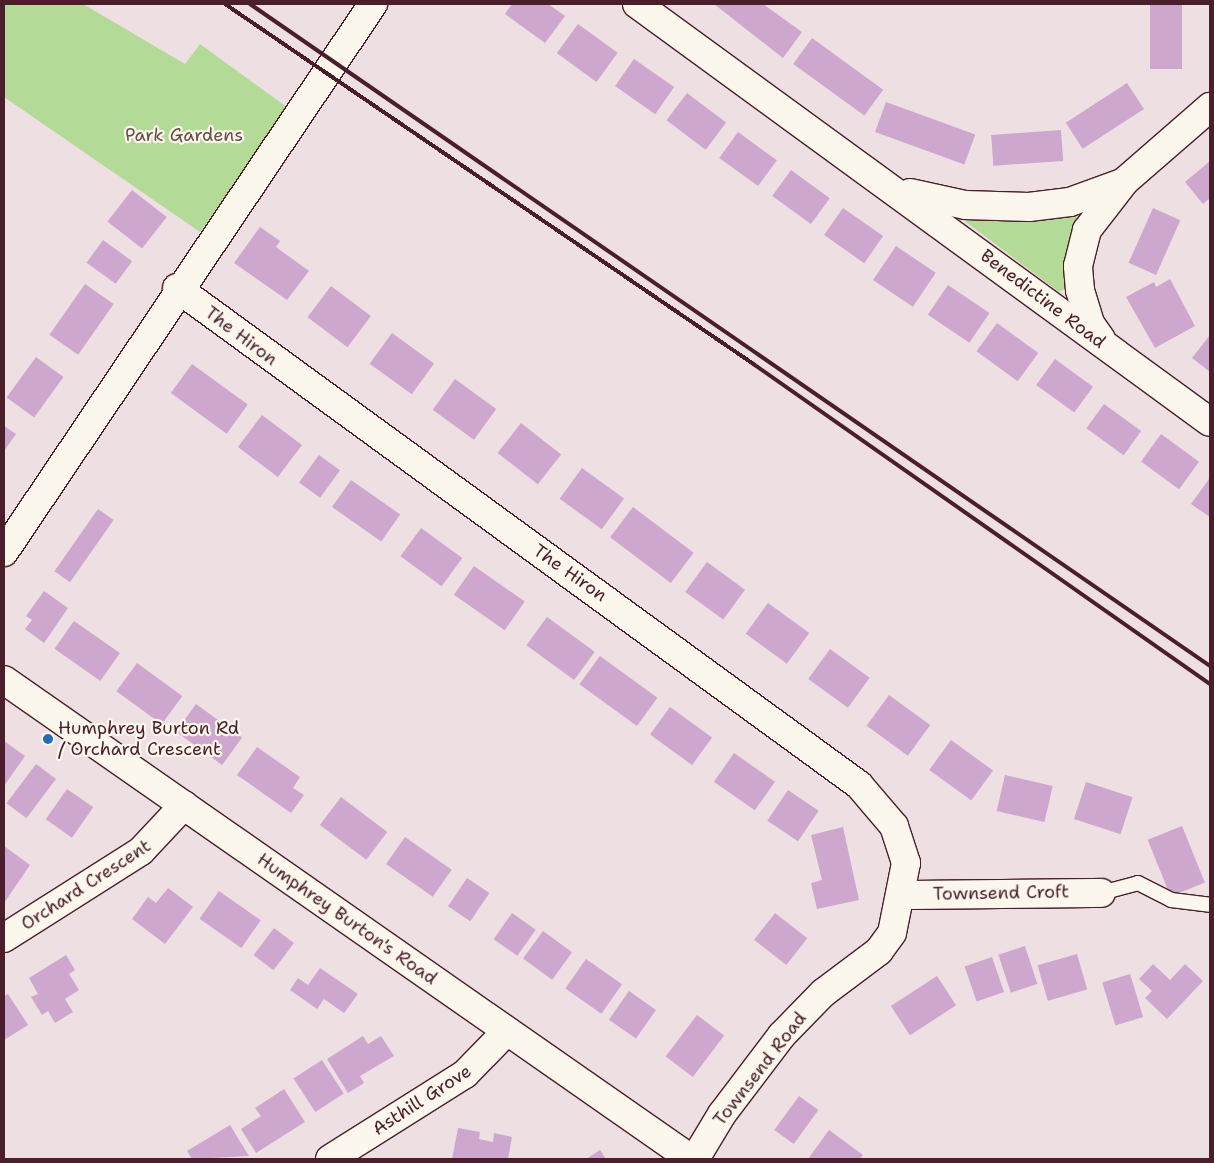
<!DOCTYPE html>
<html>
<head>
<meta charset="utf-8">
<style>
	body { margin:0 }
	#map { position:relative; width:1214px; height:1163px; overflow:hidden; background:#eedfe3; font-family:"Shantell Sans",sans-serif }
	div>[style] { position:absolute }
	.green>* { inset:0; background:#b3db97 }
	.building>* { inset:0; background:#cea7cf; transform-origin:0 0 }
	.roads { filter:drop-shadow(1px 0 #4a1f2b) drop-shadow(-1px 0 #4a1f2b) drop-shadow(0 1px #4a1f2b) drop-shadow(0 -1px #4a1f2b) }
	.lane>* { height:14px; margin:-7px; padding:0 7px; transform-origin:7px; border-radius:7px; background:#fbf7ec }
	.street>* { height:28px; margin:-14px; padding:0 14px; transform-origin:14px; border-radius:14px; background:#fbf7ec }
	.rail>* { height:4px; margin:-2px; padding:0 2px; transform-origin:2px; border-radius:2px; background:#4a1f2b }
	.dots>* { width:14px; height:14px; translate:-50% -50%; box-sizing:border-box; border:2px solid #fbf7ec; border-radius:50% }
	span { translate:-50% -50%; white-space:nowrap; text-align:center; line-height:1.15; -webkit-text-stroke:4.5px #fbf7ec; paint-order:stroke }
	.park-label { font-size:18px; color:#644e46 }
	.street-label { font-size:18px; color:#4a1f2b }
	.poi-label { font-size:18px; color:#4a1f2b }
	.left { translate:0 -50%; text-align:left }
	.frame { position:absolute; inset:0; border:5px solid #4a1f2b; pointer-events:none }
</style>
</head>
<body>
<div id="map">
	<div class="green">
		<i style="clip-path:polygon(4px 4px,83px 4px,185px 64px,200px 44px,288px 108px,200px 232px,4px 97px)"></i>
		<i style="clip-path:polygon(1074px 213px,1079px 222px,1066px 288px,1059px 292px,962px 219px)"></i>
	</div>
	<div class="building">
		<i style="clip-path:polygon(512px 4px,548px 4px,565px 16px,545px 43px,505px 14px)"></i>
		<i style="clip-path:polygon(714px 4px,763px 4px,802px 32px,783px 58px)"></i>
		<i style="left:1150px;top:4px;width:32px;height:65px"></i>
		<i style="left:578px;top:24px;width:49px;height:36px;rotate:36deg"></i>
		<i style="left:812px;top:38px;width:88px;height:32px;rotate:36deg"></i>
		<i style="left:634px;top:59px;width:49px;height:33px;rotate:35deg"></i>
		<i style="left:1127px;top:83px;width:31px;height:73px;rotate:57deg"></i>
		<i style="left:687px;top:93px;width:49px;height:34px;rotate:37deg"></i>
		<i style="left:886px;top:102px;width:95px;height:32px;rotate:20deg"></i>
		<i style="left:1061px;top:130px;width:31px;height:70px;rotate:86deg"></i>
		<i style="left:738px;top:132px;width:48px;height:32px;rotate:36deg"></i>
		<i style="clip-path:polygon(1210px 161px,1210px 198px,1203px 204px,1185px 182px)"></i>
		<i style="left:791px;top:170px;width:48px;height:32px;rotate:36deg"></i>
		<i style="left:132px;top:190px;width:44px;height:40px;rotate:38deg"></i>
		<i style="left:843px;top:208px;width:49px;height:33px;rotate:35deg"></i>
		<i style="left:1153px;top:208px;width:30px;height:60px;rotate:24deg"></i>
		<i style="clip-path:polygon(260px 227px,280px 241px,276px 247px,309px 271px,287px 300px,234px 263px)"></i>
		<i style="left:103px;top:240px;width:36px;height:28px;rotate:36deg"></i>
		<i style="left:896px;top:246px;width:48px;height:41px;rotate:34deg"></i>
		<i style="clip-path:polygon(1170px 279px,1195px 326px,1155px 348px,1126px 297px,1154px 282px,1156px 287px)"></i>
		<i style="left:85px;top:284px;width:35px;height:62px;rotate:35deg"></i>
		<i style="left:948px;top:285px;width:50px;height:36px;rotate:34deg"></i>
		<i style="left:331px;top:286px;width:50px;height:39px;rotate:37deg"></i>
		<i style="left:997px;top:323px;width:51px;height:35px;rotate:36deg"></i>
		<i style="left:392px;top:333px;width:52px;height:38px;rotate:36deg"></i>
		<i style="clip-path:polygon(1210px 335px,1210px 372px,1192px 358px)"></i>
		<i style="left:36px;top:357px;width:34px;height:50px;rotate:36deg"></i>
		<i style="left:1055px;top:359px;width:47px;height:32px;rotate:36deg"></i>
		<i style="left:192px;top:364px;width:69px;height:36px;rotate:36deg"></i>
		<i style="left:455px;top:379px;width:51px;height:38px;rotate:36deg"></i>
		<i style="left:1104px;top:404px;width:46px;height:30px;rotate:36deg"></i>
		<i style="left:262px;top:415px;width:50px;height:40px;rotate:37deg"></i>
		<i style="left:521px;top:423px;width:51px;height:38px;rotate:38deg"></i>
		<i style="clip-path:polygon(4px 426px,16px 434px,4px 451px)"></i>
		<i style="left:1161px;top:434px;width:47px;height:34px;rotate:36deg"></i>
		<i style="left:319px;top:455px;width:26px;height:34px;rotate:36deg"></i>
		<i style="left:582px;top:468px;width:52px;height:38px;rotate:36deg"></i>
		<i style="clip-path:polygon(1209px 479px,1210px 480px,1210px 517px,1191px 504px)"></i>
		<i style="left:351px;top:480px;width:60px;height:33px;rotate:35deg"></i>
		<i style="left:633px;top:507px;width:76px;height:38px;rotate:37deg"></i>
		<i style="left:98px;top:509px;width:19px;height:76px;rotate:35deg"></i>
		<i style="left:421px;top:528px;width:51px;height:35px;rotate:36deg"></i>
		<i style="left:707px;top:562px;width:47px;height:37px;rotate:36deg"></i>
		<i style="left:474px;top:566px;width:62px;height:35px;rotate:35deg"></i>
		<i style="clip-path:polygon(44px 591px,68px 608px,44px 643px,25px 629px,32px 620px,26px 616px)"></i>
		<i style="left:768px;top:603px;width:51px;height:38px;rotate:36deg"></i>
		<i style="left:547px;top:617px;width:59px;height:35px;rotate:36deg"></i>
		<i style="left:74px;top:621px;width:56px;height:34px;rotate:35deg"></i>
		<i style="left:830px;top:649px;width:49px;height:37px;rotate:36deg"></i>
		<i style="left:600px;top:656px;width:71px;height:35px;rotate:36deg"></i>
		<i style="left:137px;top:663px;width:56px;height:35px;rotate:36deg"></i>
		<i style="left:889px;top:695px;width:51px;height:38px;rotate:36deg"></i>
		<i style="left:196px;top:704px;width:57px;height:34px;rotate:36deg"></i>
		<i style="left:670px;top:707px;width:52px;height:34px;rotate:36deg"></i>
		<i style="left:951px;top:740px;width:52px;height:37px;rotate:36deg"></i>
		<i style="clip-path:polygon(4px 741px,25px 756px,4px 786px)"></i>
		<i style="clip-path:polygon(257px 747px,300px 777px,293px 788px,304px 795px,291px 813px,237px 775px)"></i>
		<i style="left:734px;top:753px;width:50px;height:35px;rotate:35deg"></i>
		<i style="left:36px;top:764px;width:25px;height:49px;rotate:37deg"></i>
		<i style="left:1005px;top:775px;width:49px;height:37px;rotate:13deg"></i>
		<i style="left:1086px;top:782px;width:49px;height:39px;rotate:18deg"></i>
		<i style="left:67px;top:789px;width:32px;height:37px;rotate:35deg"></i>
		<i style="left:788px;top:790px;width:37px;height:37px;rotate:34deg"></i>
		<i style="left:341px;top:797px;width:58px;height:35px;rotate:37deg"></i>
		<i style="left:1182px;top:826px;width:61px;height:37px;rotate:68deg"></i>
		<i style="clip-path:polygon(843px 827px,859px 900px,817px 909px,811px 883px,822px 880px,811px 835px)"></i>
		<i style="left:405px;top:837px;width:57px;height:33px;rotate:35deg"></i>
		<i style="clip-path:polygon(4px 846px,30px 865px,4px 903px)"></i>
		<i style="left:467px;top:878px;width:27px;height:34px;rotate:34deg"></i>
		<i style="clip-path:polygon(168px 888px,193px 907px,165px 944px,132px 919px,148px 897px,156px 903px)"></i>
		<i style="left:219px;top:891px;width:51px;height:34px;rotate:35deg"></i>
		<i style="left:512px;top:913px;width:29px;height:32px;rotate:35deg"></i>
		<i style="left:775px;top:913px;width:41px;height:34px;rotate:38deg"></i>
		<i style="left:274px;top:928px;width:25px;height:34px;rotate:37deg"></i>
		<i style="left:543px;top:931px;width:36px;height:34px;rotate:36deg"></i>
		<i style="left:1025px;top:946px;width:40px;height:28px;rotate:72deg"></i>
		<i style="left:1077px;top:954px;width:37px;height:41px;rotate:74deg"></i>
		<i style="clip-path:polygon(66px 955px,75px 970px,69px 974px,79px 990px,65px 999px,73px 1012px,55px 1023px,48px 1011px,42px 1015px,31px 997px,38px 994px,29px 978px)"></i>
		<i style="left:992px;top:957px;width:37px;height:29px;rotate:71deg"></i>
		<i style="left:586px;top:959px;width:44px;height:36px;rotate:35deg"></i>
		<i style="clip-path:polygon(1153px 964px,1170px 980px,1185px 964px,1203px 981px,1167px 1019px,1145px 998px,1152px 991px,1139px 979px)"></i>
		<i style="clip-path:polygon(320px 968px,358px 994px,344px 1013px,324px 999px,317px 1009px,290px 990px,298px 978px,308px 985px)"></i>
		<i style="left:1130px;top:974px;width:45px;height:29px;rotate:73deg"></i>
		<i style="left:937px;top:976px;width:35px;height:55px;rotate:57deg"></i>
		<i style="left:629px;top:991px;width:33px;height:35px;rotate:35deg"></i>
		<i style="clip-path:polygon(8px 994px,28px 1025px,4px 1040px,4px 996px)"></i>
		<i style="left:697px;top:1015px;width:34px;height:52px;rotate:37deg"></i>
		<i style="clip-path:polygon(363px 1036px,368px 1044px,381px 1036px,394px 1056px,360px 1076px,364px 1083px,348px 1093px,327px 1059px)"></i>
		<i style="left:322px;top:1060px;width:40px;height:34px;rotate:57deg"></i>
		<i style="clip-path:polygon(284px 1089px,305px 1122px,256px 1153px,241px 1129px,261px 1116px,255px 1108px)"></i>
		<i style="left:799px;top:1096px;width:24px;height:42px;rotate:36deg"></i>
		<i style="clip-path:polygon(230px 1125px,249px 1156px,192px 1159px,187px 1151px)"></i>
		<i style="clip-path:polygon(458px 1128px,480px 1132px,479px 1139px,493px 1142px,494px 1133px,512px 1137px,508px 1159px,452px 1159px)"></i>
		<i style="clip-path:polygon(829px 1130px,863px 1155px,860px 1159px,808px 1159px)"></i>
		<i style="clip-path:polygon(600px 1150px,606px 1159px,586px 1159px)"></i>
	</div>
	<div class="roads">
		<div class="lane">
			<i style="left:1101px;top:893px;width:38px;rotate:-15deg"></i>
			<i style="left:1138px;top:883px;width:37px;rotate:27deg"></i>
			<i style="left:1171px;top:900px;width:39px;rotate:7deg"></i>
		</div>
		<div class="street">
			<i style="left:637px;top:4px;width:709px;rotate:36.11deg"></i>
			<i style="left:910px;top:193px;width:56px;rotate:12.3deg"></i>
			<i style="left:965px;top:205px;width:64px;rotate:1.8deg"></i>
			<i style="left:1029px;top:207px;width:41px;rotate:-7deg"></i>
			<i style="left:1070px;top:202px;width:52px;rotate:-20.2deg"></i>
			<i style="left:177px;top:288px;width:844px;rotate:36.08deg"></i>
			<i style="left:859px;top:785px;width:54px;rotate:49.5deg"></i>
			<i style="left:894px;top:826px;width:39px;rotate:72deg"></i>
			<i style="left:906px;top:863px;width:71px;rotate:101.3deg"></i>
			<i style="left:892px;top:933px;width:22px;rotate:126deg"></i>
			<i style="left:879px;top:951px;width:70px;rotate:143.1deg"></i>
			<i style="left:823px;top:993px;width:59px;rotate:134.3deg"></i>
			<i style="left:782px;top:1035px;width:99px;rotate:127.2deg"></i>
			<i style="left:722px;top:1114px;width:52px;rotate:121deg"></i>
			<i style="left:1101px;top:339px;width:19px;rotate:-125deg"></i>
			<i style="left:1090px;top:323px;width:34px;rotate:-107deg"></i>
			<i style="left:1080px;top:290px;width:24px;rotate:-95deg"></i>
			<i style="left:1078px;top:266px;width:37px;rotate:-76deg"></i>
			<i style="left:1087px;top:230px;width:62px;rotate:-52.2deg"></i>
			<i style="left:1125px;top:181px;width:113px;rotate:-41deg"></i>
			<i style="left:4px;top:552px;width:661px;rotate:-56.05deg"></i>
			<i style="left:4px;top:680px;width:838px;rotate:34.89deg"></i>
			<i style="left:901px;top:895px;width:200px;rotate:-0.6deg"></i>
			<i style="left:4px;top:938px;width:162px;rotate:-32.4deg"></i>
			<i style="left:141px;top:851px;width:63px;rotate:-46.9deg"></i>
			<i style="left:330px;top:1159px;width:160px;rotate:-32.2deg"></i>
			<i style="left:465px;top:1074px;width:60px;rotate:-45.7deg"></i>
		</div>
	</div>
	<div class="rail">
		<i style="left:225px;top:4px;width:638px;rotate:34.26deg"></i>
		<i style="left:752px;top:363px;width:559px;rotate:35.03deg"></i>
		<i style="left:250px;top:4px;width:1166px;rotate:34.59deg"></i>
	</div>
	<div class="dots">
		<i style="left:48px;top:739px;background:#1f6fb2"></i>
	</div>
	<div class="park-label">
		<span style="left:184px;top:135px">Park Gardens</span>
	</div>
	<div class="street-label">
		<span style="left:1043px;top:299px;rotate:37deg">Benedictine Road</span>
		<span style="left:241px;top:336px;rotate:37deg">The Hiron</span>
		<span style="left:570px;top:573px;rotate:35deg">The Hiron</span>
		<span style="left:86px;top:885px;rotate:-33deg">Orchard Crescent</span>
		<span style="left:1001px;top:893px;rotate:-1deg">Townsend Croft</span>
		<span style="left:347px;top:919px;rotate:35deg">Humphrey Burton's Road</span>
		<span style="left:760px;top:1069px;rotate:-52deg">Townsend Road</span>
		<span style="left:422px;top:1100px;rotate:-33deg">Asthill Grove</span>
	</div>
	<div class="poi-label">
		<span class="left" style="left:58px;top:739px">Humphrey Burton Rd<br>/ Orchard Crescent</span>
	</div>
	<div class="frame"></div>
</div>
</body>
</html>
